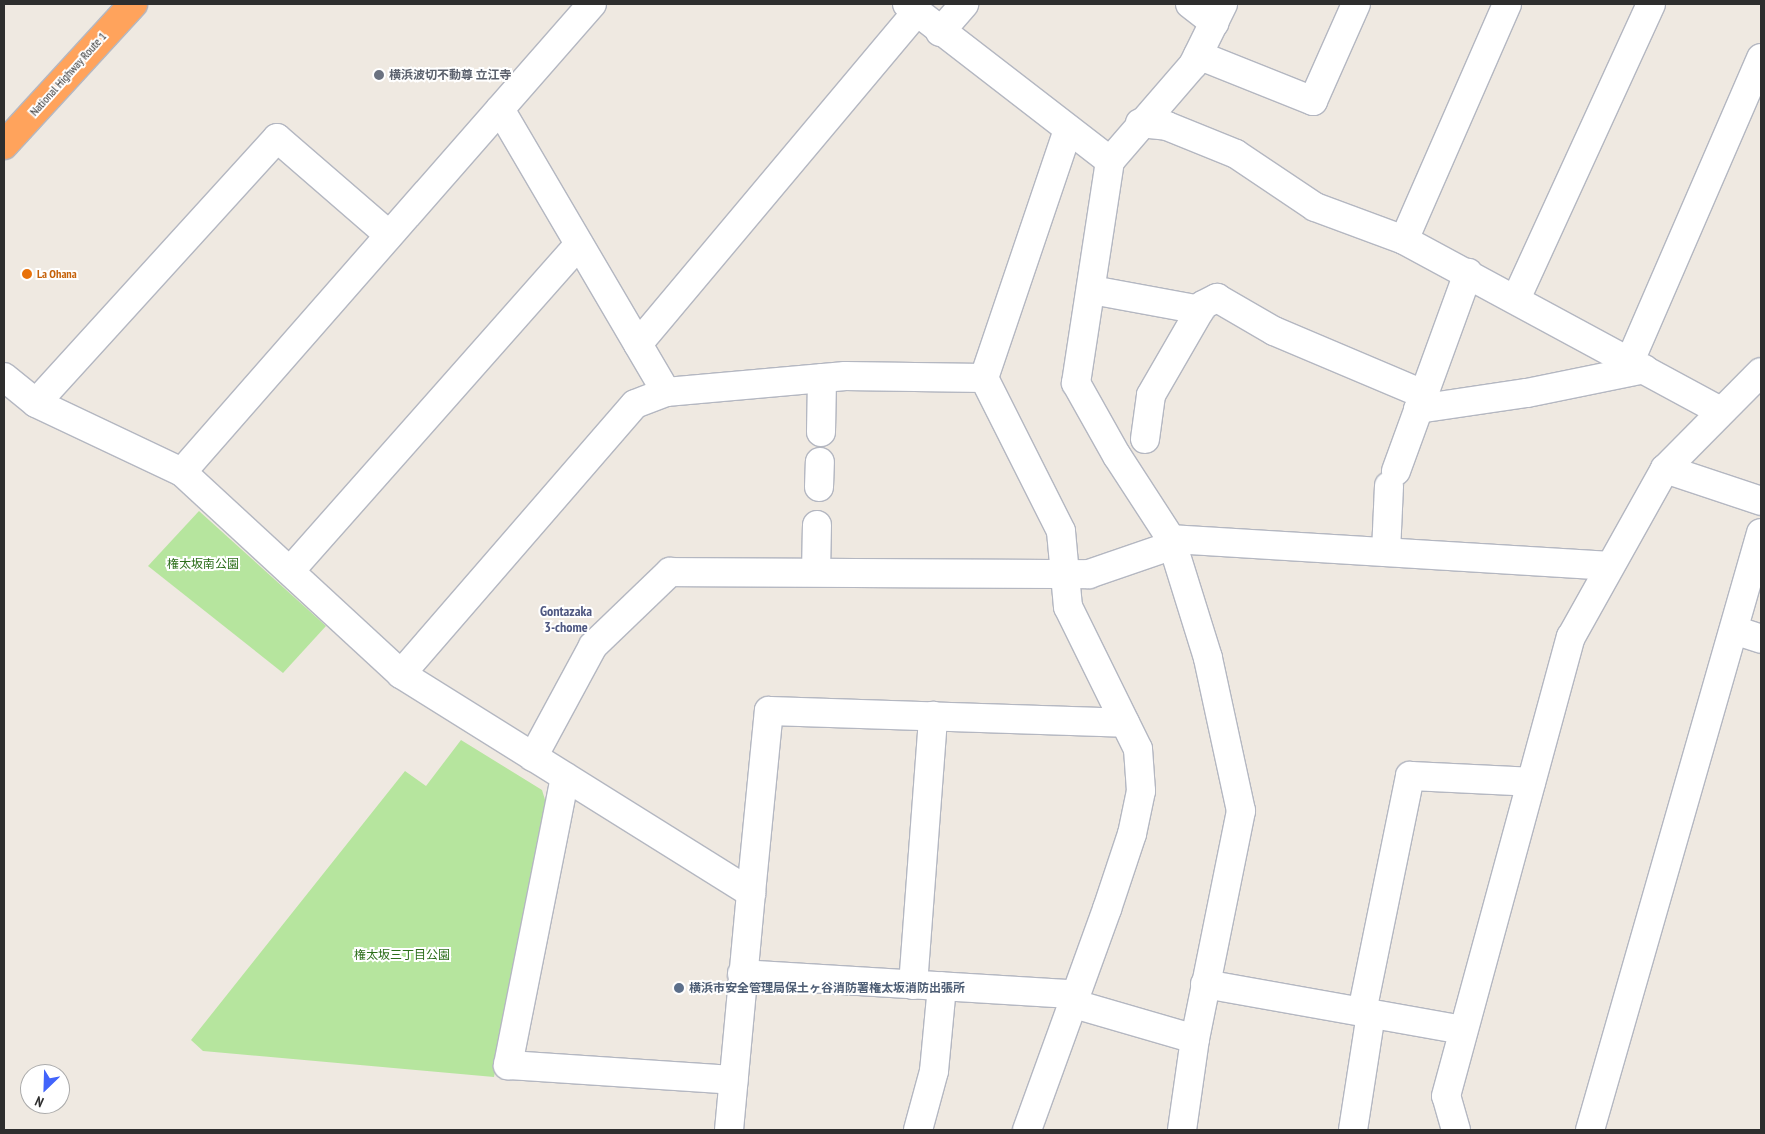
<!DOCTYPE html>
<html>
<head>
<meta charset="utf-8">
<style>
	body { margin:0 }
	#map { position:relative; width:1765px; height:1134px; overflow:hidden; background:#efe9e1; font-family:"PT Sans Narrow","Noto Sans JP",sans-serif }
	div>[style] { position:absolute }
	.green>* { inset:0; background:#b6e59e }
	.roads { filter:drop-shadow(1px 0 #b4b7c1) drop-shadow(-1px 0 #b4b7c1) drop-shadow(0 1px #b4b7c1) drop-shadow(0 -1px #b4b7c1) }
	.minor>* { height:28px; margin:-14px; padding:0 14px; transform-origin:14px; border-radius:14px; background:#fff }
	.highway>* { height:28px; margin:-14px; padding:0 14px; transform-origin:14px; border-radius:14px; background:#ffa35c }
	.dots>* { width:14px; height:14px; translate:-50% -50%; box-sizing:border-box; border:2px solid #fff; border-radius:50% }
	span { translate:-50% -50%; white-space:nowrap; text-align:center; line-height:1.15; -webkit-text-stroke:4px #fff; paint-order:stroke }
	.street-label { font-size:12px; color:#2e2e2e }
	.worship-label { font-size:12px; color:#5b616d; font-weight:700 }
	.left { translate:0 -50%; text-align:left }
	.food-label { font-size:12px; color:#c56008; font-weight:700 }
	.park-label { font-size:12px; color:#2c6e1b }
	.service-label { font-size:12px; color:#4e5e75; font-weight:700 }
	.neighbourhood-label { font-size:14px; color:#4d5680; font-weight:700 }
	.frame { position:absolute; inset:0; border:5px solid #2e2e2e; pointer-events:none }
	.north { position:absolute; left:20px; top:1064px; width:50px; height:50px; box-sizing:border-box; background:#fff; border:1px solid #ababab; border-radius:50%; rotate:204deg; font-size:14px; font-weight:700; line-height:20px; text-align:center; color:#2e2e2e }
	.north::after { content:''; display:block; margin:auto; width:18px; height:22px; background:#4264fb; clip-path:polygon(50% 0,100% 100%,50% 72%,0 100%) }
</style>
</head>
<body>
<div id="map">
	<div class="green">
		<i style="clip-path:polygon(199px 511px,326px 626px,283px 673px,148px 566px)"></i>
		<i style="clip-path:polygon(461px 740px,542px 790px,546px 803px,494px 1077px,203px 1051px,191px 1040px,405px 771px,426px 786px)"></i>
	</div>
	<div class="roads">
		<div class="minor">
			<i style="left:907px;top:4px;width:257px;rotate:37.7deg"></i>
			<i style="left:1190px;top:4px;width:31px;rotate:38deg"></i>
			<i style="left:940px;top:32px;width:37px;rotate:-49deg"></i>
			<i style="left:1198px;top:55px;width:124px;rotate:21.8deg"></i>
			<i style="left:1313px;top:101px;width:106px;rotate:-66.1deg"></i>
			<i style="left:500px;top:109px;width:328px;rotate:59.6deg"></i>
			<i style="left:1140px;top:123px;width:27px;rotate:6deg"></i>
			<i style="left:1167px;top:126px;width:74px;rotate:22.1deg"></i>
			<i style="left:1236px;top:154px;width:95px;rotate:33.9deg"></i>
			<i style="left:1315px;top:207px;width:95px;rotate:20.3deg"></i>
			<i style="left:1404px;top:240px;width:359px;rotate:28.4deg"></i>
			<i style="left:1404px;top:240px;width:257px;rotate:-66.4deg"></i>
			<i style="left:1103px;top:292px;width:99px;rotate:10.5deg"></i>
			<i style="left:1516px;top:299px;width:324px;rotate:-65.4deg"></i>
			<i style="left:638px;top:344px;width:434px;rotate:-50deg"></i>
			<i style="left:1630px;top:361px;width:330px;rotate:-66.6deg"></i>
			<i style="left:4px;top:377px;width:41px;rotate:39.1deg"></i>
			<i style="left:36px;top:403px;width:161px;rotate:25.3deg"></i>
			<i style="left:182px;top:472px;width:298px;rotate:42.7deg"></i>
			<i style="left:401px;top:674px;width:413px;rotate:32deg"></i>
			<i style="left:751px;top:893px;width:238px;rotate:95.3deg"></i>
			<i style="left:36px;top:403px;width:358px;rotate:-47.7deg"></i>
			<i style="left:277px;top:138px;width:148px;rotate:40.9deg"></i>
			<i style="left:1418px;top:409px;width:110px;rotate:-8.4deg"></i>
			<i style="left:1527px;top:393px;width:120px;rotate:-11.5deg"></i>
			<i style="left:821px;top:432px;width:54px;rotate:-88.9deg"></i>
			<i style="left:1145px;top:439px;width:44px;rotate:-82.2deg"></i>
			<i style="left:1151px;top:395px;width:104px;rotate:-60deg"></i>
			<i style="left:1203px;top:305px;width:16px;rotate:-27deg"></i>
			<i style="left:1217px;top:298px;width:66px;rotate:30.1deg"></i>
			<i style="left:1274px;top:331px;width:162px;rotate:22.9deg"></i>
			<i style="left:1665px;top:469px;width:101px;rotate:18.4deg"></i>
			<i style="left:1396px;top:471px;width:211px;rotate:-70deg"></i>
			<i style="left:182px;top:472px;width:622px;rotate:-48.78deg"></i>
			<i style="left:819px;top:487px;width:25px;rotate:-88deg"></i>
			<i style="left:1171px;top:539px;width:439px;rotate:3.5deg"></i>
			<i style="left:1386px;top:552px;width:66px;rotate:-87.4deg"></i>
			<i style="left:290px;top:571px;width:436px;rotate:-48.5deg"></i>
			<i style="left:816px;top:572px;width:47px;rotate:-88.8deg"></i>
			<i style="left:1734px;top:630px;width:28px;rotate:18deg"></i>
			<i style="left:401px;top:674px;width:357px;rotate:-49.1deg"></i>
			<i style="left:635px;top:404px;width:33px;rotate:-21deg"></i>
			<i style="left:666px;top:392px;width:180px;rotate:-5.1deg"></i>
			<i style="left:845px;top:376px;width:139px;rotate:0.8deg"></i>
			<i style="left:533px;top:757px;width:126px;rotate:-61.6deg"></i>
			<i style="left:593px;top:646px;width:107px;rotate:-43.9deg"></i>
			<i style="left:670px;top:572px;width:419px;rotate:0.3deg"></i>
			<i style="left:1089px;top:574px;width:89px;rotate:-19deg"></i>
			<i style="left:565px;top:777px;width:294px;rotate:101.2deg"></i>
			<i style="left:508px;top:1065px;width:226px;rotate:3.8deg"></i>
			<i style="left:751px;top:893px;width:183px;rotate:-84.4deg"></i>
			<i style="left:769px;top:711px;width:356px;rotate:1.9deg"></i>
			<i style="left:742px;top:974px;width:332px;rotate:3.5deg"></i>
			<i style="left:1205px;top:984px;width:262px;rotate:10.1deg"></i>
			<i style="left:913px;top:985px;width:270px;rotate:-85.7deg"></i>
			<i style="left:1071px;top:1003px;width:129px;rotate:16.2deg"></i>
			<i style="left:1362px;top:1012px;width:241px;rotate:-78.5deg"></i>
			<i style="left:1410px;top:776px;width:121px;rotate:2.8deg"></i>
			<i style="left:918px;top:1130px;width:61px;rotate:-74.8deg"></i>
			<i style="left:934px;top:1071px;width:85px;rotate:-84.6deg"></i>
			<i style="left:1027px;top:1130px;width:235px;rotate:-70.1deg"></i>
			<i style="left:1107px;top:909px;width:79px;rotate:-71.6deg"></i>
			<i style="left:1132px;top:834px;width:44px;rotate:-78.2deg"></i>
			<i style="left:1141px;top:791px;width:42px;rotate:-94.1deg"></i>
			<i style="left:1138px;top:749px;width:158px;rotate:-116.2deg"></i>
			<i style="left:1068px;top:607px;width:76px;rotate:-95.3deg"></i>
			<i style="left:1061px;top:531px;width:171px;rotate:-116.7deg"></i>
			<i style="left:984px;top:378px;width:262px;rotate:-71.3deg"></i>
			<i style="left:1182px;top:1130px;width:92px;rotate:-81.9deg"></i>
			<i style="left:1195px;top:1039px;width:233px;rotate:-78.6deg"></i>
			<i style="left:1241px;top:811px;width:157px;rotate:-102.2deg"></i>
			<i style="left:1208px;top:658px;width:125px;rotate:-107.3deg"></i>
			<i style="left:1171px;top:539px;width:99px;rotate:-123deg"></i>
			<i style="left:1117px;top:456px;width:84px;rotate:-119.3deg"></i>
			<i style="left:1076px;top:383px;width:225px;rotate:-81.3deg"></i>
			<i style="left:1110px;top:161px;width:127px;rotate:-49.2deg"></i>
			<i style="left:1193px;top:65px;width:68px;rotate:-63.8deg"></i>
			<i style="left:1353px;top:1130px;width:117px;rotate:-81.2deg"></i>
			<i style="left:1456px;top:1130px;width:35px;rotate:-106deg"></i>
			<i style="left:1446px;top:1096px;width:476px;rotate:-74.8deg"></i>
			<i style="left:1571px;top:637px;width:193px;rotate:-60.8deg"></i>
			<i style="left:1665px;top:469px;width:136px;rotate:-45.3deg"></i>
			<i style="left:1590px;top:1130px;width:621px;rotate:-74.02deg"></i>
		</div>
		<div class="highway">
			<i style="left:4px;top:145px;width:191px;rotate:-47.5deg"></i>
		</div>
	</div>
	<div class="dots">
		<i style="left:379px;top:75px;background:#6b7280"></i>
		<i style="left:27px;top:274px;background:#e8710a"></i>
		<i style="left:679px;top:988px;background:#5c6f8a"></i>
	</div>
	<div class="street-label">
		<span style="left:68px;top:74px;rotate:-48deg">National Highway Route 1</span>
	</div>
	<div class="worship-label">
		<span class="left" style="left:389px;top:75px">横浜波切不動尊 立江寺</span>
	</div>
	<div class="food-label">
		<span class="left" style="left:37px;top:274px">La Ohana</span>
	</div>
	<div class="park-label">
		<span style="left:203px;top:564px">権太坂南公園</span>
		<span style="left:402px;top:955px">権太坂三丁目公園</span>
	</div>
	<div class="service-label">
		<span class="left" style="left:689px;top:988px">横浜市安全管理局保土ヶ谷消防署権太坂消防出張所</span>
	</div>
	<div class="neighbourhood-label">
		<span style="left:566px;top:619px">Gontazaka<br>3-chome</span>
	</div>
	<div class="frame"></div>
	<div class="north">N</div>
</div>
</body>
</html>
